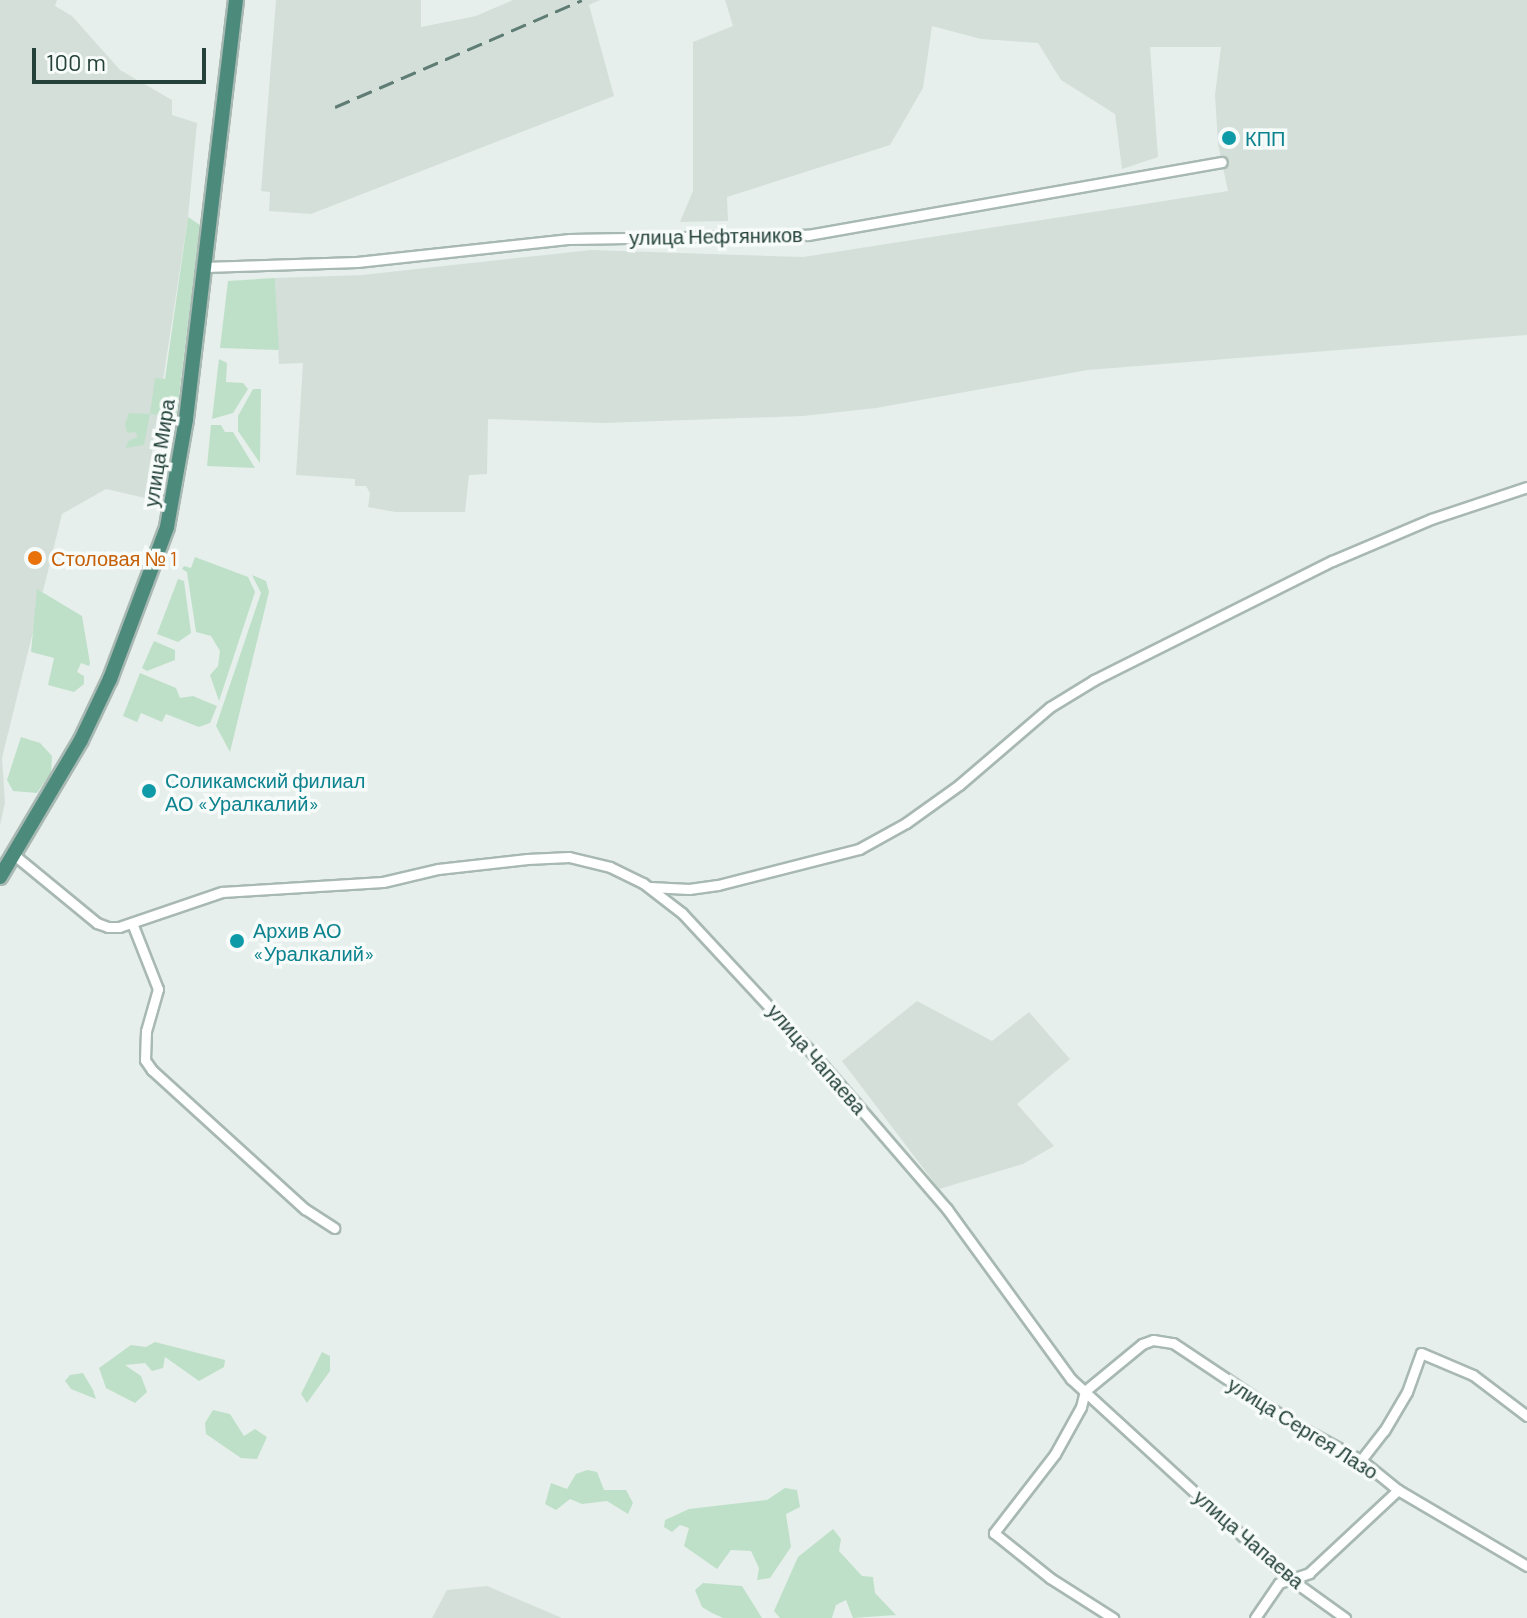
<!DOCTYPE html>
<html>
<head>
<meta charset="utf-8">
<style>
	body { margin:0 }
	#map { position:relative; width:1527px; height:1618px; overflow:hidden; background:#e6efeb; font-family:Barlow,sans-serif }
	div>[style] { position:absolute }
	.built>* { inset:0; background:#d4dfda }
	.green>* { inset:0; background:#bfe0c8 }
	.roads { filter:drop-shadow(2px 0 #a8b8b2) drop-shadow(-2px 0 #a8b8b2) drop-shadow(0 2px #a8b8b2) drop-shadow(0 -2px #a8b8b2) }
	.minor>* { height:9px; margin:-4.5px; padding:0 4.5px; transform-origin:4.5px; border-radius:4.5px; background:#fff }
	.trunk>* { height:14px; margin:-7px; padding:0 7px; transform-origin:7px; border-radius:7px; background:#4c8a7c }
	.rail>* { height:3px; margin-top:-1.5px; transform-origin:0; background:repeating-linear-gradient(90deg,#5f7d75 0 16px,transparent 0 24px) }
	.dots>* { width:22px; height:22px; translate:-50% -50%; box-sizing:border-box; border:4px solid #f7fbf9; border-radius:50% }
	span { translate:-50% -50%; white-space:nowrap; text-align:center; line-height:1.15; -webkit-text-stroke:7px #f7fbf9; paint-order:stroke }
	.culture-label { font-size:20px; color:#0d838f }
	.left { translate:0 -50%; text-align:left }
	.street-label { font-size:20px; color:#24423a }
	.food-label { font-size:20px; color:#c56008 }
	.scale { position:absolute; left:32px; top:48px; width:174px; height:36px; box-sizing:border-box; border:4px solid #24423a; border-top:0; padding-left:10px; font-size:24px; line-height:28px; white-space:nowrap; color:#24423a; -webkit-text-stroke:6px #f7fbf9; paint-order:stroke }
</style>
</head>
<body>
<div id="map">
	<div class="built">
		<i style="clip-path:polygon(0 0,57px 0,55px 6px,72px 16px,120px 70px,172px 100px,172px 115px,197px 123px,188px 217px,145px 498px,106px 489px,62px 514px,2px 758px,5px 803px,0 825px)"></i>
		<i style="clip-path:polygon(276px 0,421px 0,421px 27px,476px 16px,513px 0,600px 0,589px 5px,614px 96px,311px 214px,269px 211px,270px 192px,261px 191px)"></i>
		<i style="clip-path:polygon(725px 0,1527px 0,1527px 335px,1088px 370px,876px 408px,803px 416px,603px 423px,488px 419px,487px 474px,469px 475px,465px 512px,395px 512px,368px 507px,370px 493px,366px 486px,355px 486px,355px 479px,296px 475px,303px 363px,279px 364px,275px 278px,362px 275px,591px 250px,803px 257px,1228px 191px,1218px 144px,1215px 95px,1221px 47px,1150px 47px,1158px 157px,1122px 169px,1115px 114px,1061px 80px,1038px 43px,981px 39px,932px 26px,923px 88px,890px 145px,727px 197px,728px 221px,680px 222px,693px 191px,693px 42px,733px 26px)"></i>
		<i style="clip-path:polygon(917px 1001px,992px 1041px,1029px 1012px,1070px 1059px,1017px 1104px,1054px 1146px,1023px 1164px,939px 1189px,842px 1061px)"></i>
		<i style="clip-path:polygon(487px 1586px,562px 1618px,432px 1618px,447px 1590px)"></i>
	</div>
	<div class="green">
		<i style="clip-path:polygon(188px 217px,200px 225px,177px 413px,172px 416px,150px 414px,144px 445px,126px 448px,128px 441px,138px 437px,135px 432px,127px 433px,125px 424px,129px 413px,150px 414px,155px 378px,165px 379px)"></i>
		<i style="clip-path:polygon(275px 278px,279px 350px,220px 348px,228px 281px)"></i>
		<i style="clip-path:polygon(219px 359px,227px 363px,226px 382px,243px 383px,248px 389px,233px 413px,212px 419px)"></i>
		<i style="clip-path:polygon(253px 389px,261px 389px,260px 463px,238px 431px,238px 416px)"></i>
		<i style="clip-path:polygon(211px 425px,221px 425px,225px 432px,233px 432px,255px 468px,207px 466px)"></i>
		<i style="clip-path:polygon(195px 557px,248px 577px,255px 592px,219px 701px,210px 675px,218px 666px,220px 651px,211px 636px,196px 632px,187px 572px,182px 569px,184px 566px,191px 568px)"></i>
		<i style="clip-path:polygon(252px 575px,266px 581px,269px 592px,230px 752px,216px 726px,261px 593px)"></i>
		<i style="clip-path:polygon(178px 579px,184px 581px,191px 633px,178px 642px,157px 634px)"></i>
		<i style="clip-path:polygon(37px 589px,82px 616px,90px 663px,89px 666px,81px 663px,77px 672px,84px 676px,84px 684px,74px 692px,48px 685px,54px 658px,31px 652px)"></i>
		<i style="clip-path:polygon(154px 641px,175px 650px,175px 660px,147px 671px,142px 668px)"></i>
		<i style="clip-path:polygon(140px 673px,176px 688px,180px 698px,193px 696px,217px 706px,210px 723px,199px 727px,166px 714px,162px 722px,141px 713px,137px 722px,123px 716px)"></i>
		<i style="clip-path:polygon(21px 737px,40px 743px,52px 756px,51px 773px,37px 793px,13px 791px,7px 780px)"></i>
		<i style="clip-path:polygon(155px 1342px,225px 1360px,224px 1367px,199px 1381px,165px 1357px,163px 1368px,152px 1371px,145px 1363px,125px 1365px,141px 1376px,147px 1392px,135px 1403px,106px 1388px,99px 1368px,131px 1345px,146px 1347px)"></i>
		<i style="clip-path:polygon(322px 1352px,330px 1356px,330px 1371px,307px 1403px,301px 1394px)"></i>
		<i style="clip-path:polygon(83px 1373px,93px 1390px,96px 1399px,71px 1389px,65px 1381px,70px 1375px)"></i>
		<i style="clip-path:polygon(213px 1410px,230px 1414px,244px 1436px,255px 1429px,267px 1437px,257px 1459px,241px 1458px,206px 1434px,205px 1423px)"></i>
		<i style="clip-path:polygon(587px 1470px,597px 1472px,604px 1490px,626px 1490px,633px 1503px,628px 1514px,607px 1501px,582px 1504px,570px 1499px,556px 1510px,545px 1504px,551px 1483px,567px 1489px,576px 1474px)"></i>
		<i style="clip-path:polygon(785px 1488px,797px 1490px,800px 1507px,786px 1514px,791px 1547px,770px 1578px,757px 1580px,759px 1568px,751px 1551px,731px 1550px,717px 1569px,684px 1546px,689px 1528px,680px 1525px,672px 1532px,664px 1527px,665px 1520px,689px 1509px,767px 1500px)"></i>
		<i style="clip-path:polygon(833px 1529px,841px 1539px,839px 1551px,862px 1576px,873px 1577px,875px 1593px,896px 1615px,853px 1618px,846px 1600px,836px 1605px,832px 1618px,780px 1618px,774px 1611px,798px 1557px)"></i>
		<i style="clip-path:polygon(703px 1583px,742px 1586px,762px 1618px,723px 1618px,712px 1613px,702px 1607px,695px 1590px)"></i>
	</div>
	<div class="roads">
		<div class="minor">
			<i style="left:205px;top:267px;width:152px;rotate:-1.9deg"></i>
			<i style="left:357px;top:262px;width:214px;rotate:-6.2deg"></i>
			<i style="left:570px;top:239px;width:238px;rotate:-1deg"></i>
			<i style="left:808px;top:235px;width:420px;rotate:-10deg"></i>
			<i style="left:13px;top:854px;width:109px;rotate:39.4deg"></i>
			<i style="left:97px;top:923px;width:12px;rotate:20deg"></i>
			<i style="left:108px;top:927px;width:11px"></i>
			<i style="left:119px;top:927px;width:109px;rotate:-18.8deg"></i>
			<i style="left:222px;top:892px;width:161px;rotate:-3.6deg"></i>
			<i style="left:383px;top:882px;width:57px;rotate:-13.3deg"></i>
			<i style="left:438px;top:869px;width:90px;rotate:-6.4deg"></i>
			<i style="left:527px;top:859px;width:42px;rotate:-2.7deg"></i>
			<i style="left:569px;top:857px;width:42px;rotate:13.7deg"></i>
			<i style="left:610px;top:867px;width:37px;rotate:26deg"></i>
			<i style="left:643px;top:883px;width:49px;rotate:37.6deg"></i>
			<i style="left:682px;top:913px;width:195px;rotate:47.1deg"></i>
			<i style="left:815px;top:1056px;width:202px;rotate:49.2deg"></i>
			<i style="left:947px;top:1209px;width:210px;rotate:53.9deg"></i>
			<i style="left:1071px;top:1379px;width:290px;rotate:42.5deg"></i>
			<i style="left:1285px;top:1575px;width:74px;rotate:35.6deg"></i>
			<i style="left:650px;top:887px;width:39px;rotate:3deg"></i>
			<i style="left:689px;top:889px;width:29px;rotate:-8deg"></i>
			<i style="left:718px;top:885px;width:146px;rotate:-14.3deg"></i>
			<i style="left:859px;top:849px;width:54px;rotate:-29deg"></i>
			<i style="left:906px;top:823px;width:65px;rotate:-35.6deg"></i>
			<i style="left:959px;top:785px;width:120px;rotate:-40.6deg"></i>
			<i style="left:1050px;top:707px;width:52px;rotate:-31.5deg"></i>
			<i style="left:1094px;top:680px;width:266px;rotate:-26.6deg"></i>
			<i style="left:1332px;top:561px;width:108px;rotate:-23deg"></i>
			<i style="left:1431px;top:519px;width:101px;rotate:-18.4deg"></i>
			<i style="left:132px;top:923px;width:71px;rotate:68.5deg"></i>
			<i style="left:158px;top:989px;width:44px;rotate:105.9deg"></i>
			<i style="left:146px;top:1031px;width:29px;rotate:92deg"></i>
			<i style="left:145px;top:1060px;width:12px;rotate:55deg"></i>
			<i style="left:152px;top:1070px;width:207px;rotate:42.3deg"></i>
			<i style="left:305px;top:1209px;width:35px;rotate:33deg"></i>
			<i style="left:1085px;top:1391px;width:74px;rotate:-39.5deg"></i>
			<i style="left:1142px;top:1344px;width:12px;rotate:-20deg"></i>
			<i style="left:1153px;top:1340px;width:20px;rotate:9deg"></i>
			<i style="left:1173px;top:1343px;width:144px;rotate:33.7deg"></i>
			<i style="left:1293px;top:1423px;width:77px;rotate:28.6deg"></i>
			<i style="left:1361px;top:1460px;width:48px;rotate:39deg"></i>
			<i style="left:1398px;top:1490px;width:150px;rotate:30.5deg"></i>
			<i style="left:1085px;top:1391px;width:16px;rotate:104deg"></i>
			<i style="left:1081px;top:1407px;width:54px;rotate:119deg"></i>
			<i style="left:1055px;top:1454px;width:100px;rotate:127.7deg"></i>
			<i style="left:994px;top:1533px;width:72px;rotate:38.8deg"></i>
			<i style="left:1050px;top:1578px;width:75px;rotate:32.4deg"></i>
			<i style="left:1361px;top:1460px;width:37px;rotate:-52deg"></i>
			<i style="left:1384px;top:1431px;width:45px;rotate:-59.5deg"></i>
			<i style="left:1407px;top:1392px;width:41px;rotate:-70.3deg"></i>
			<i style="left:1421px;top:1353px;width:56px;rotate:22.9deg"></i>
			<i style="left:1473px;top:1375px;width:68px;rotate:37.2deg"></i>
			<i style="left:1255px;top:1618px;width:42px;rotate:-55.6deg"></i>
			<i style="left:1279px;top:1583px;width:32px;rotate:-18deg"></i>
			<i style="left:1309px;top:1573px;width:122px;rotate:-43deg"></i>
		</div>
		<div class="trunk">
			<i style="left:0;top:877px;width:159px;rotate:-59.4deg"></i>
			<i style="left:81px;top:740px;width:68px;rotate:-64.6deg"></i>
			<i style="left:110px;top:679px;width:162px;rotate:-69.4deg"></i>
			<i style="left:167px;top:527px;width:110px;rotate:-80deg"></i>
			<i style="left:186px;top:419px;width:422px;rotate:-83.2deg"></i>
		</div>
	</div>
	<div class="rail">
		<i style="left:335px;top:107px;width:269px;rotate:-23.4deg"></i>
	</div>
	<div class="dots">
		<i style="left:1229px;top:138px;background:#0f9aa8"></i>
		<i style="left:35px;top:558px;background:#e8710a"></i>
		<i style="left:149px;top:791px;background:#0f9aa8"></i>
		<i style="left:237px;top:941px;background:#0f9aa8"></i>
	</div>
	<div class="culture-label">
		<span class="left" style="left:1245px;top:138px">КПП</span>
		<span class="left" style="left:165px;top:792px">Соликамский филиал<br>АО «Уралкалий»</span>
		<span class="left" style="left:253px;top:942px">Архив АО<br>«Уралкалий»</span>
	</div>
	<div class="street-label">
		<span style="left:716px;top:236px;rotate:-1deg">улица Нефтяников</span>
		<span style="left:159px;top:453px;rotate:-81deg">улица Мира</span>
		<span style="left:817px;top:1059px;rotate:49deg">улица Чапаева</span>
		<span style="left:1303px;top:1428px;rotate:32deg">улица Сергея Лазо</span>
		<span style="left:1249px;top:1539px;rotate:41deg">улица Чапаева</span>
	</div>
	<div class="food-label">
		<span class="left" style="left:51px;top:558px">Столовая № 1</span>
	</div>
	<div class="scale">100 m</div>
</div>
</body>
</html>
